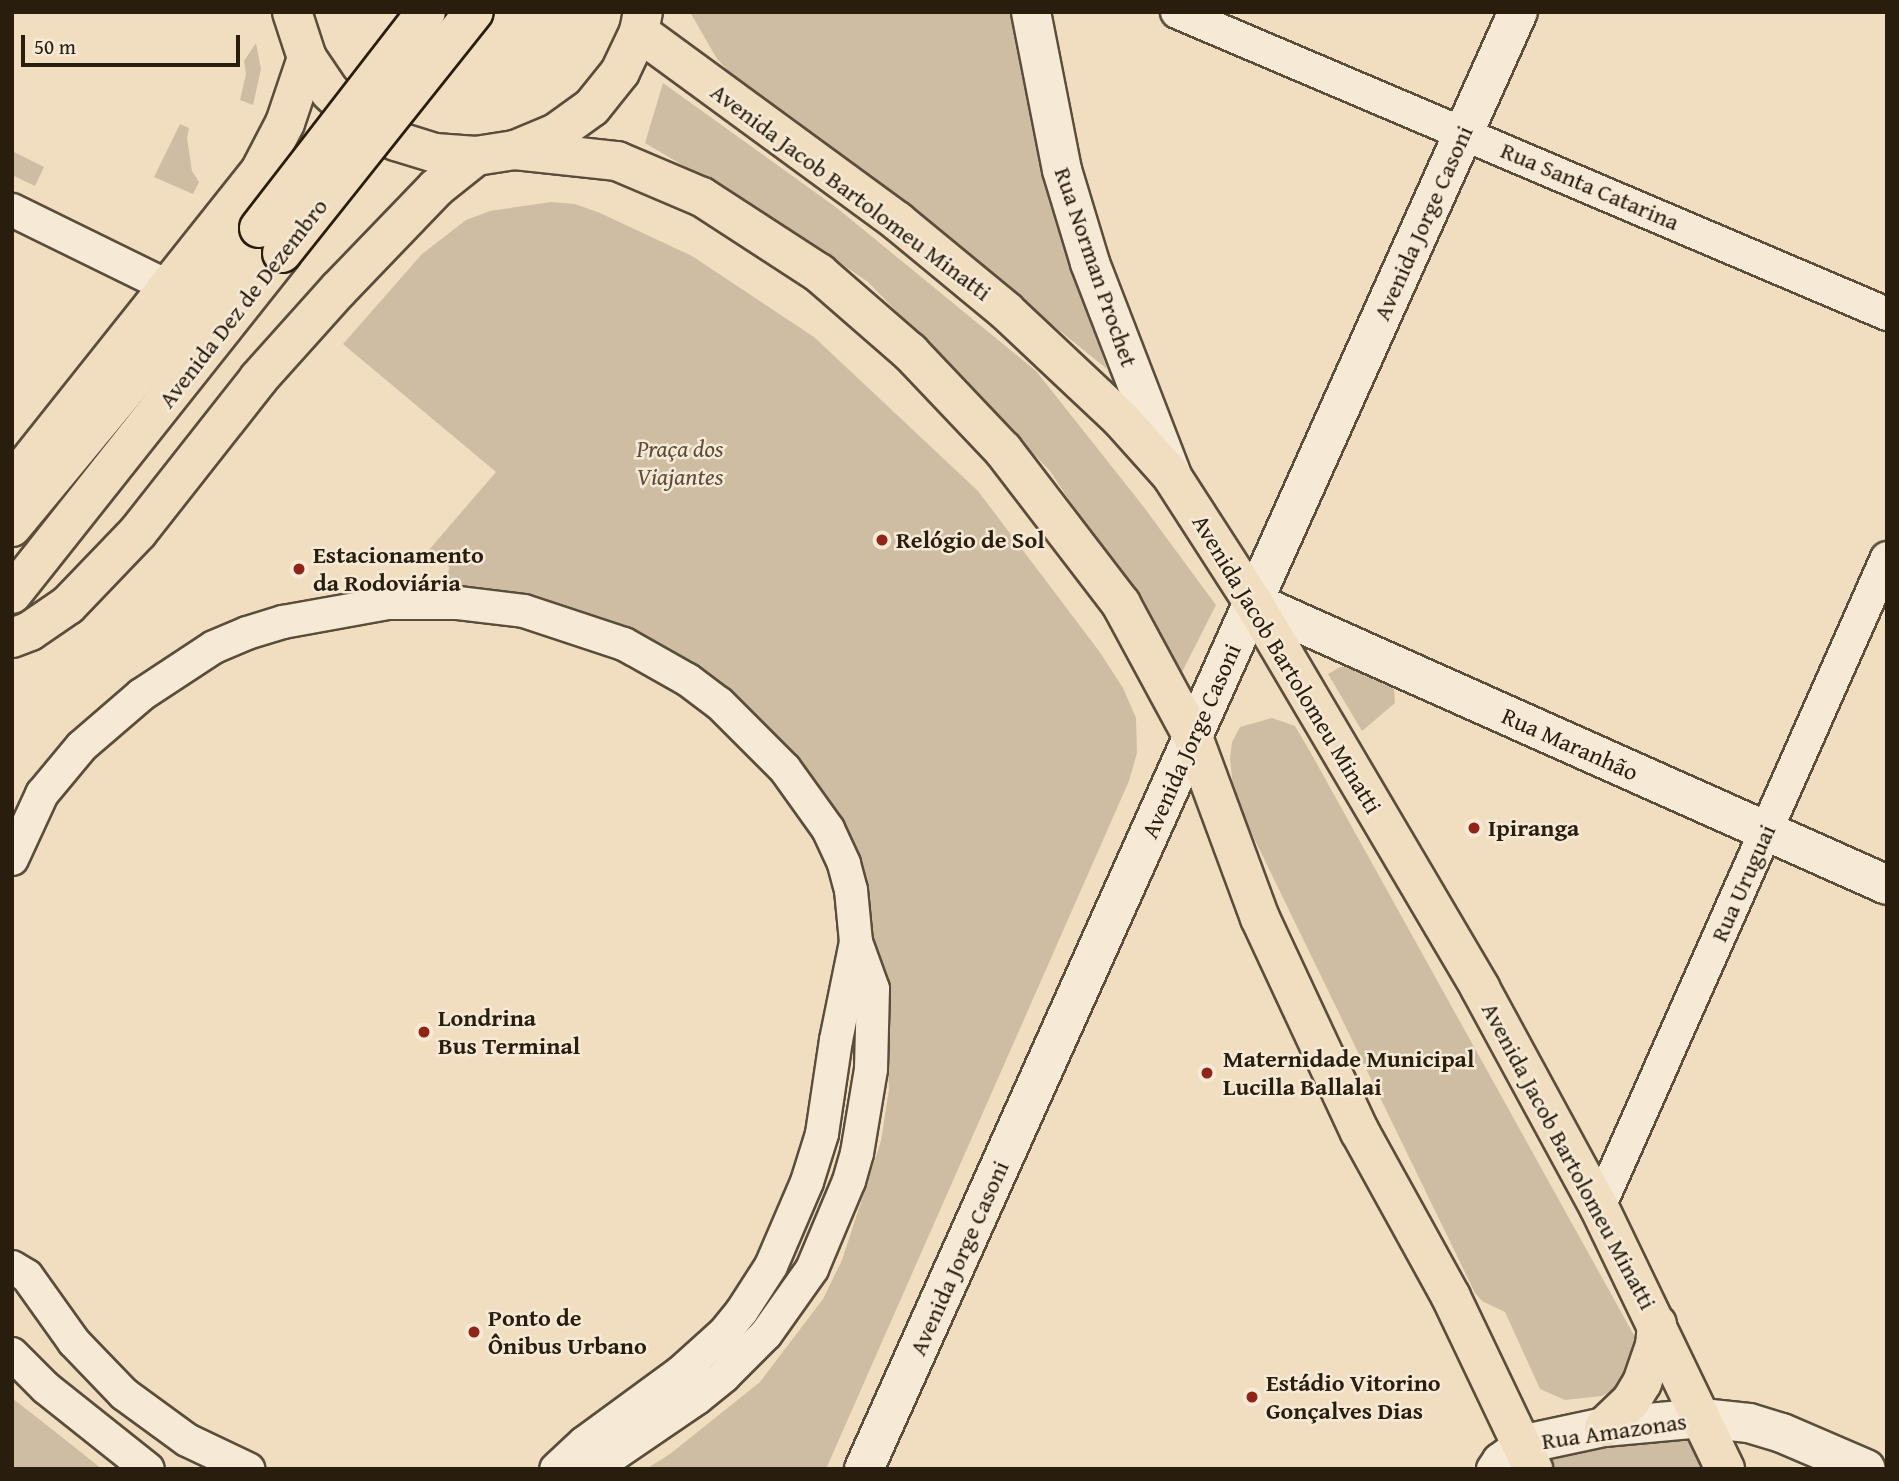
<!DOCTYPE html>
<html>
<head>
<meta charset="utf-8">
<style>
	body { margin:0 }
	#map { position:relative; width:1899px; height:1481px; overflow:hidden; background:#f1dec1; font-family:"Gentium Book Plus",serif }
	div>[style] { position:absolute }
	.green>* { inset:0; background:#cfbda3 }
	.roads { filter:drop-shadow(2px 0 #5b4d3b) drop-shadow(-2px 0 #5b4d3b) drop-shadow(0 2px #5b4d3b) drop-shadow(0 -2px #5b4d3b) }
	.street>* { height:32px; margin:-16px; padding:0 16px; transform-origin:16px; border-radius:16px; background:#f6ead7 }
	.secondary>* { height:38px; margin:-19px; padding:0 19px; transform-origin:19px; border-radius:19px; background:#f6ead7 }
	.primary>* { height:38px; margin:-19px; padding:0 19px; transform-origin:19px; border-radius:19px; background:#f1dec1 }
	.highway>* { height:38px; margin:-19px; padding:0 19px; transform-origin:19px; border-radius:19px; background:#f1dec1 }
	.bridges { filter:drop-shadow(2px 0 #291d0e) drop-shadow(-2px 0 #291d0e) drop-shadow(0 2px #291d0e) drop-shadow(0 -2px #291d0e) }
	.highway-bridge>* { height:38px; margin:-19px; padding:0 19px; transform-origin:19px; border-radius:19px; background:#f1dec1 }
	.dots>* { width:19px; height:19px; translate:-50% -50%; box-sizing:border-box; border:4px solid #f6ead7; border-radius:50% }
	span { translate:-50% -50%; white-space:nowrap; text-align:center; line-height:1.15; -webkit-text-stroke:5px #f6ead7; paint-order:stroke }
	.street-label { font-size:24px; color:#291d0e }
	.park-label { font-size:24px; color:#5b4d3b; font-style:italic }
	.poi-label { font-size:24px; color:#291d0e; font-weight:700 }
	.left { translate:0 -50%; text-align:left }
	.frame { position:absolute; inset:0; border:14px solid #291d0e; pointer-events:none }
	.scale { position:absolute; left:21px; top:35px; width:219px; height:32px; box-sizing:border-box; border:4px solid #291d0e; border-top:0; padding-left:9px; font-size:21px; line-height:24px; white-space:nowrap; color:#291d0e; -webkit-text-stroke:5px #f6ead7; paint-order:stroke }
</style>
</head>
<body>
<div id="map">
	<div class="green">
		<i style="clip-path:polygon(690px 12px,1021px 12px,1058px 229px,1107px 369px,945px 238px,739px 82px,717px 59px)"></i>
		<i style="clip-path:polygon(256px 43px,261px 69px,253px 105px,240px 100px,246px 74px,244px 61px)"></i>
		<i style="clip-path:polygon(663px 83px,837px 208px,1036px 371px,1143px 506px,1216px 605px,1182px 672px,1050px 471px,868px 282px,790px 229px,645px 143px)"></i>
		<i style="clip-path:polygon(180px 124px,189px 128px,187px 138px,192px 171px,199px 182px,193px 194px,154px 177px)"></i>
		<i style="clip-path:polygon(12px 151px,44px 167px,35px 186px,12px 175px)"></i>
		<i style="clip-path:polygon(551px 202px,575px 204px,600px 213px,692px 256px,814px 337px,978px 491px,1099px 651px,1123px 688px,1136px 718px,1137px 753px,1129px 781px,826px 1469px,646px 1469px,670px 1454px,760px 1382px,823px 1299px,842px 1260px,881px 1141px,889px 1089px,887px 1037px,861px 900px,715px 694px,447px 590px,449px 567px,428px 551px,496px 472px,343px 344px,422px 254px,466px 220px,490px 211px)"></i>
		<i style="clip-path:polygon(1340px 667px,1347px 667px,1394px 689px,1395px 703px,1362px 731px,1328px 674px)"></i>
		<i style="clip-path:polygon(1272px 718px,1295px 726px,1312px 755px,1635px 1337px,1637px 1360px,1616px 1389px,1602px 1396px,1565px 1400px,1540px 1389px,1505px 1312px,1482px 1301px,1475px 1293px,1234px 797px,1230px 758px,1232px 742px,1240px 727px)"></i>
		<i style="clip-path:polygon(12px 1398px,53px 1430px,102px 1469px,12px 1469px)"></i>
		<i style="clip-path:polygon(1687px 1437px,1695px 1439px,1721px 1469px,1555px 1469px,1547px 1453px)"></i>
	</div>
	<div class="roads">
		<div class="street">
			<i style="left:1177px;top:12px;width:772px;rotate:23.04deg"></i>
			<i style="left:12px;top:210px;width:175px;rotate:26.1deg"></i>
			<i style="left:12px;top:859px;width:72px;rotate:-65.2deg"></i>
			<i style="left:42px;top:794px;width:62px;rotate:-50.2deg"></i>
			<i style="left:82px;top:746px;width:78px;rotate:-40.8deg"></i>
			<i style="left:141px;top:695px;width:87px;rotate:-33.3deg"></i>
			<i style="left:214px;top:647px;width:36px;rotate:-23deg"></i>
			<i style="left:247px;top:633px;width:38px;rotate:-17deg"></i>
			<i style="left:283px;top:622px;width:108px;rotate:-10.2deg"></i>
			<i style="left:389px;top:603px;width:69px"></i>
			<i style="left:458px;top:603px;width:66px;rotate:6.9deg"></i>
			<i style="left:524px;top:611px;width:105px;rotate:18.3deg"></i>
			<i style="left:624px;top:644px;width:73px;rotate:29.4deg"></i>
			<i style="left:688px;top:680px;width:39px;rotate:37deg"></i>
			<i style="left:719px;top:703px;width:93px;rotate:45deg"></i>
			<i style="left:785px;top:769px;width:74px;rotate:54.4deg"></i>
			<i style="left:828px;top:829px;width:38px;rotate:65deg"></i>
			<i style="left:844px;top:864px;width:27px;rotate:75deg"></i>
			<i style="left:851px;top:890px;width:52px;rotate:84.5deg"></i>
			<i style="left:856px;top:942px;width:100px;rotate:101.5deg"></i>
			<i style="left:836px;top:1040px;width:95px;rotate:98.5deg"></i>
			<i style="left:822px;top:1134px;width:50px;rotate:107.4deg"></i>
			<i style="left:807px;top:1182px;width:91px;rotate:113.2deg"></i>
			<i style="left:771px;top:1266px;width:54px;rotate:122.8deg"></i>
			<i style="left:742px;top:1311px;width:28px;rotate:129deg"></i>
			<i style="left:724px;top:1333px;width:58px;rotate:137.8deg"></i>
			<i style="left:681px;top:1372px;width:120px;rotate:143.8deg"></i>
			<i style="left:584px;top:1443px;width:38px;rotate:137deg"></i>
			<i style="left:1599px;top:1207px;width:710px;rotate:-66.07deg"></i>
			<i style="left:12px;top:1267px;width:17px;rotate:31deg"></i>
			<i style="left:27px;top:1276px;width:81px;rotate:54.5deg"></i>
			<i style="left:74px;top:1342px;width:72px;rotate:46.1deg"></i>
			<i style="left:124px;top:1394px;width:78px;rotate:36.1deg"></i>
			<i style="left:187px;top:1440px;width:68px;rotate:25.4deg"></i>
			<i style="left:12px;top:1354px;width:48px;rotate:45deg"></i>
			<i style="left:46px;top:1388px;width:130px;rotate:38.5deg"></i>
			<i style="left:593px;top:1469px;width:126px;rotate:-34.3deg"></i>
			<i style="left:697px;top:1398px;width:35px;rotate:-39deg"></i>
			<i style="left:724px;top:1376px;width:59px;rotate:-45deg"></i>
			<i style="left:766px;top:1334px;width:80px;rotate:-54.7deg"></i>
			<i style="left:812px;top:1269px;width:95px;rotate:-67.2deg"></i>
			<i style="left:849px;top:1181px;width:29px;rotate:-74deg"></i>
			<i style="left:857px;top:1153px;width:85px;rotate:-80.5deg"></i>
			<i style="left:871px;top:1069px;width:80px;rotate:-88.6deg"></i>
			<i style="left:873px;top:989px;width:50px;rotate:-109.9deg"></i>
			<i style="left:1493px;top:1469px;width:11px;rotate:-56deg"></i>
			<i style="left:1499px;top:1460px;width:26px;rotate:-36deg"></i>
		</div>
		<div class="secondary">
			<i style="left:1031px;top:12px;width:161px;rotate:78.9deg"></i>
			<i style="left:1062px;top:170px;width:97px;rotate:73.2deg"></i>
			<i style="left:1090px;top:263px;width:225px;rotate:68.9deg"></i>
			<i style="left:1253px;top:602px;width:694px;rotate:24.05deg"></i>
			<i style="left:1520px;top:1445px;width:86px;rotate:-12.1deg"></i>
			<i style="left:1604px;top:1427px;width:98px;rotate:-5.2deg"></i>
			<i style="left:1702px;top:1418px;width:47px;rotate:6.1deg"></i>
			<i style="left:1749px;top:1423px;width:34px;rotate:17deg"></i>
			<i style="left:1782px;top:1433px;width:91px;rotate:23.2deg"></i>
			<i style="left:864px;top:1469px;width:1597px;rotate:-65.83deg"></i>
		</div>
		<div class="primary">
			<i style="left:292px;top:12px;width:48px;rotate:71.9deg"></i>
			<i style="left:307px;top:58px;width:41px;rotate:55.9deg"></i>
			<i style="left:330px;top:92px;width:41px;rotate:43deg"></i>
			<i style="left:360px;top:120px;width:42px;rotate:30.3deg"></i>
			<i style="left:396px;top:141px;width:41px;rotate:17.1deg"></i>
			<i style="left:435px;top:153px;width:41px;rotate:4.2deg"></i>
			<i style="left:476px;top:156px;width:39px;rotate:-9deg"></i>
			<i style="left:515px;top:150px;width:44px;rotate:-22.5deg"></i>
			<i style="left:556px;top:133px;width:44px;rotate:-35.8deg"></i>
			<i style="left:592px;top:107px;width:45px;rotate:-51.3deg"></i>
			<i style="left:620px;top:72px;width:44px;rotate:-64.6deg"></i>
			<i style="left:639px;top:32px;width:20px;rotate:-79deg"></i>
			<i style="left:639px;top:32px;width:320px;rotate:36.2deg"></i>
			<i style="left:897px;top:221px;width:141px;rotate:39.5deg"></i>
			<i style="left:1006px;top:311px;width:156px;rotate:43.2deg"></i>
			<i style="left:1120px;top:418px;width:76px;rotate:48.2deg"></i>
			<i style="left:1171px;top:475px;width:151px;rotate:57.2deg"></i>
			<i style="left:1253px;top:602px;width:448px;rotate:59.5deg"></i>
			<i style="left:1480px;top:988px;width:249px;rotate:61.5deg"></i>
			<i style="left:1599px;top:1207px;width:291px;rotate:64.3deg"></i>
			<i style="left:515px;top:150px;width:103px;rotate:6.2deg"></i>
			<i style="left:617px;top:161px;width:92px;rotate:23deg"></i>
			<i style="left:702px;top:197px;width:140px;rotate:33deg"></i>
			<i style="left:819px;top:273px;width:121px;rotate:41deg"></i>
			<i style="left:910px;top:352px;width:135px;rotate:46.5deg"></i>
			<i style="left:1003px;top:450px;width:194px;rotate:52.5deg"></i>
			<i style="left:1121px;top:604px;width:151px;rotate:61.6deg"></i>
			<i style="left:1193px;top:737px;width:193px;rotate:69.7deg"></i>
			<i style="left:1260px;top:918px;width:236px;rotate:65deg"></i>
			<i style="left:1360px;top:1132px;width:188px;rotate:61.1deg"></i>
			<i style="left:1451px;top:1297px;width:191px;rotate:64.5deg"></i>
			<i style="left:1604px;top:1427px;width:37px;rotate:-44deg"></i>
			<i style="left:1631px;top:1401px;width:21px;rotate:-59deg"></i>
			<i style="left:1642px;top:1383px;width:39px;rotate:-71deg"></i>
			<i style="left:1655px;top:1346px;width:22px;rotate:-85deg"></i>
		</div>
		<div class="highway">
			<i style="left:12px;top:483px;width:396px;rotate:-51.5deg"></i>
			<i style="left:259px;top:173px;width:56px;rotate:-62.5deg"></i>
			<i style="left:285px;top:123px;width:69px;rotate:-71.3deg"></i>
			<i style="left:12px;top:527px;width:388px;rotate:-50.4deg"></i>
			<i style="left:12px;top:594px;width:435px;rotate:-51.6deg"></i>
			<i style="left:12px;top:638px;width:19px;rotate:-21deg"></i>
			<i style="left:30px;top:631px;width:46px;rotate:-34.4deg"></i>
			<i style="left:68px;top:605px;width:101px;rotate:-46.2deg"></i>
			<i style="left:138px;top:532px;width:196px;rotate:-51.8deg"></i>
			<i style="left:259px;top:378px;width:118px;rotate:-48.1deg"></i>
			<i style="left:338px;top:290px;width:141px;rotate:-46.1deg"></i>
			<i style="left:436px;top:188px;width:51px;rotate:-38.7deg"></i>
		</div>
	</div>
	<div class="bridges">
		<div class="highway-bridge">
			<i style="left:259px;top:228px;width:273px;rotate:-52.3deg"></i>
			<i style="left:282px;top:253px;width:308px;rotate:-51.5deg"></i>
		</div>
	</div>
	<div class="dots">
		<i style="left:882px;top:540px;background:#8f2418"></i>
		<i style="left:299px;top:569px;background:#8f2418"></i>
		<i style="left:1474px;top:828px;background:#8f2418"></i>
		<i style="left:424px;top:1032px;background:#8f2418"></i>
		<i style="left:1207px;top:1073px;background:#8f2418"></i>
		<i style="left:474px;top:1332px;background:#8f2418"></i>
		<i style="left:1252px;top:1397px;background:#8f2418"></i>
	</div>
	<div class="street-label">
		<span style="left:1590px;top:186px;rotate:23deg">Rua Santa Catarina</span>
		<span style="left:851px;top:192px;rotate:37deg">Avenida Jacob Bartolomeu Minatti</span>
		<span style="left:1423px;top:223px;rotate:-66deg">Avenida Jorge Casoni</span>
		<span style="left:1096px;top:267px;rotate:71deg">Rua Norman Prochet</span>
		<span style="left:243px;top:303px;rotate:-52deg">Avenida Dez de Dezembro</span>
		<span style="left:1287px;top:664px;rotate:59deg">Avenida Jacob Bartolomeu Minatti</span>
		<span style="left:1191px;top:741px;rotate:-66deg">Avenida Jorge Casoni</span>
		<span style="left:1570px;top:744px;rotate:24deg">Rua Maranhão</span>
		<span style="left:1743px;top:883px;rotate:-66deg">Rua Uruguai</span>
		<span style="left:1569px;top:1156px;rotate:62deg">Avenida Jacob Bartolomeu Minatti</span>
		<span style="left:959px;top:1258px;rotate:-66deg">Avenida Jorge Casoni</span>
		<span style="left:1614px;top:1431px;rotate:-8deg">Rua Amazonas</span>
	</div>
	<div class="park-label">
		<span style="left:680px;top:463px">Praça dos<br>Viajantes</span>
	</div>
	<div class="poi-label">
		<span class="left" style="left:896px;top:540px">Relógio de Sol</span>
		<span class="left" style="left:313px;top:569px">Estacionamento<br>da Rodoviária</span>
		<span class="left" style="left:1488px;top:828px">Ipiranga</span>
		<span class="left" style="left:438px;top:1032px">Londrina<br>Bus Terminal</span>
		<span class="left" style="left:1223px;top:1073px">Maternidade Municipal<br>Lucilla Ballalai</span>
		<span class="left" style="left:488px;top:1332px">Ponto de<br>Ônibus Urbano</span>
		<span class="left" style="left:1266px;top:1397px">Estádio Vitorino<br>Gonçalves Dias</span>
	</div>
	<div class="frame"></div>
	<div class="scale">50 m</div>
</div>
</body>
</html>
